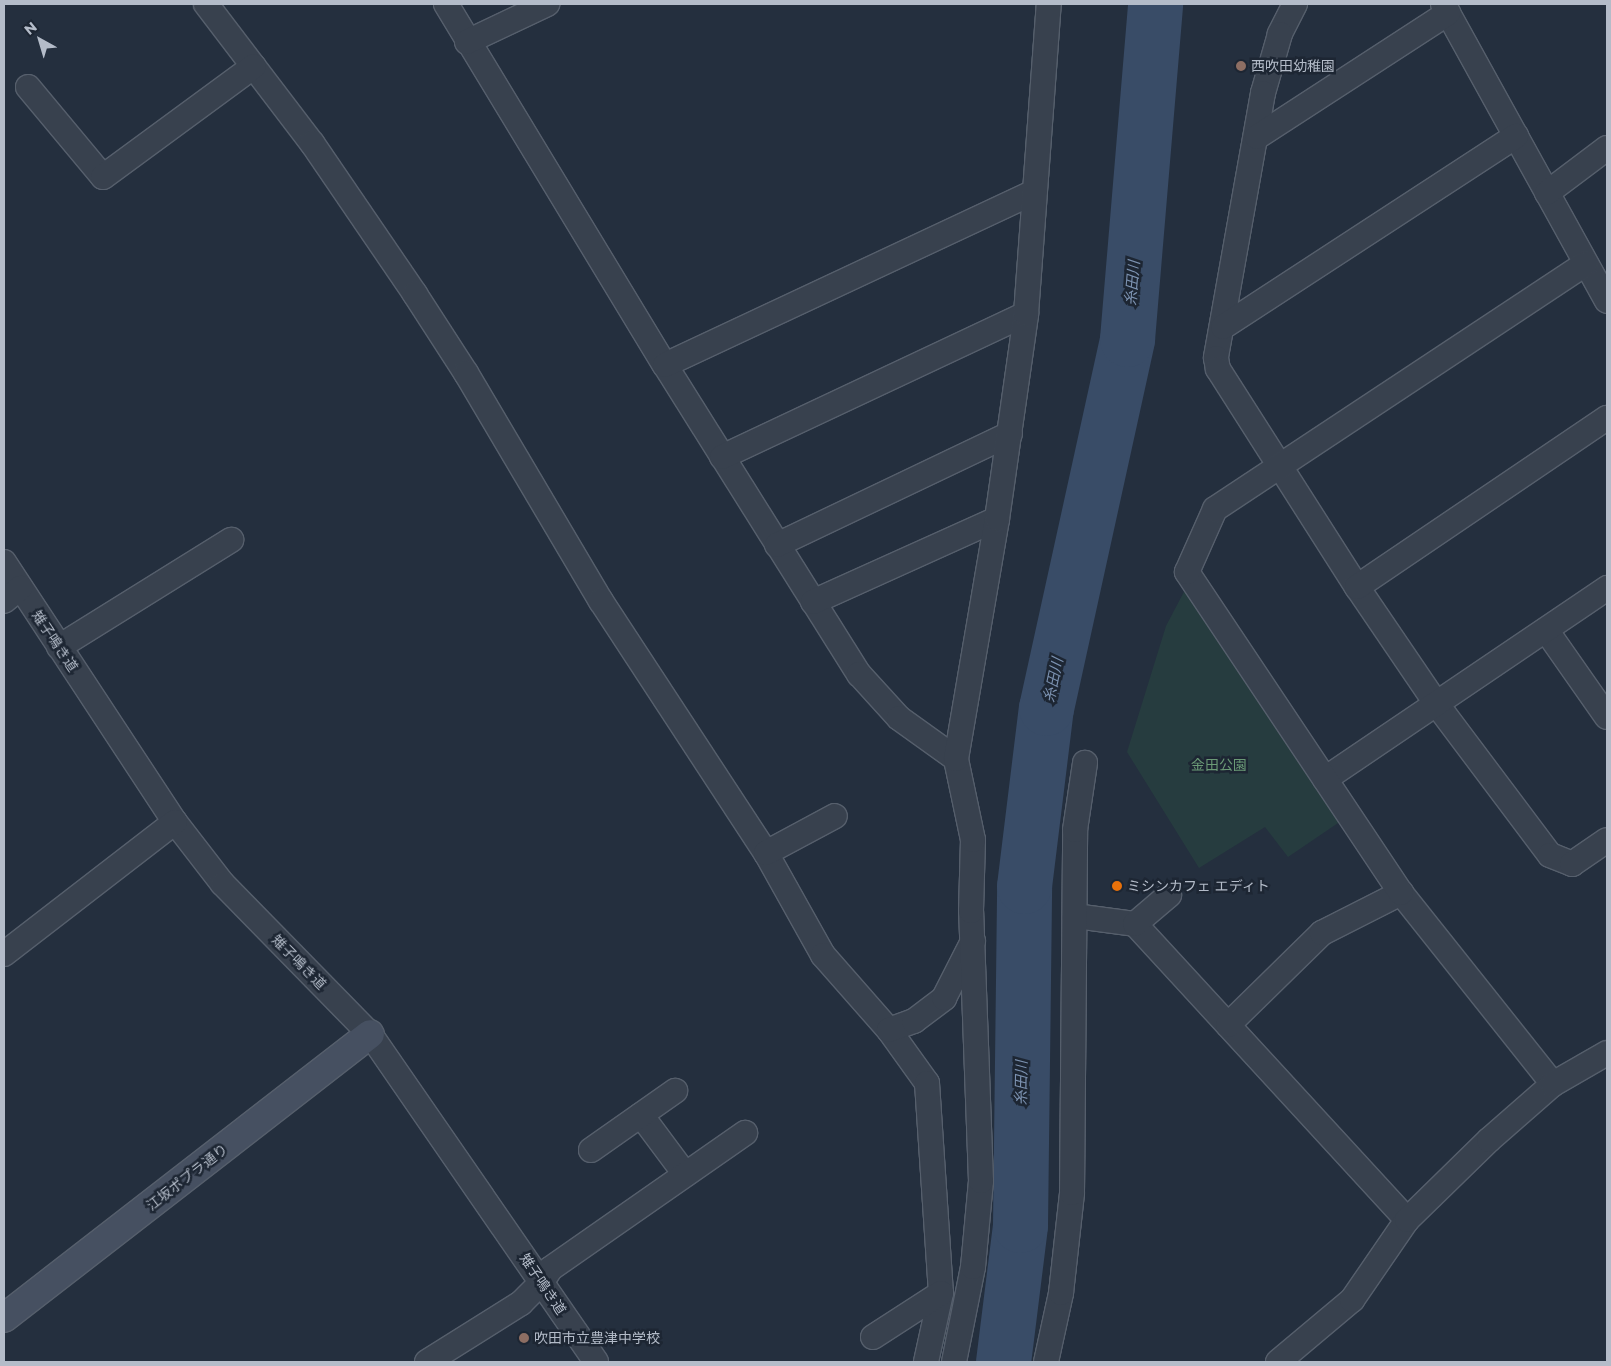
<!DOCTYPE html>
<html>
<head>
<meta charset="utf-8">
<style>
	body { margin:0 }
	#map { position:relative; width:1611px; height:1366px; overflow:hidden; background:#242f3e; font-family:Montserrat,"Noto Sans JP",sans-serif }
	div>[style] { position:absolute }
	.green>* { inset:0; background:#263c3f }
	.river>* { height:55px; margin:-27.5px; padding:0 27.5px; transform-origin:27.5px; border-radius:27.5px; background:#394c67 }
	.roads { filter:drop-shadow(1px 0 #565f6c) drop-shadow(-1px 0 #565f6c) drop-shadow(0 1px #565f6c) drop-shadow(0 -1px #565f6c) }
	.street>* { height:24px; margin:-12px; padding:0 12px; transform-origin:12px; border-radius:12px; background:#38414e }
	.secondary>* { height:28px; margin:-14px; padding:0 14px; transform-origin:14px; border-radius:14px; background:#465061 }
	.dots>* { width:14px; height:14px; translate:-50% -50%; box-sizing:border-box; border:2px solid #1d2633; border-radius:50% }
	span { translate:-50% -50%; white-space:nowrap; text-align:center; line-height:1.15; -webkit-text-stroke:5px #1d2633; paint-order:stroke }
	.poi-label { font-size:14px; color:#b4bcc9 }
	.left { translate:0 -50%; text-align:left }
	.street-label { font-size:14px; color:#b4bcc9 }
	.park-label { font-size:14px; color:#6b9a76 }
	.water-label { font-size:15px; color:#7c92b1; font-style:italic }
	.frame { position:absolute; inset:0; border:5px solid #b4bcc9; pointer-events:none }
	.north { position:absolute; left:15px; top:15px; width:50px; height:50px; -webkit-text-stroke:4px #1d2633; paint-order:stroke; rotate:321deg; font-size:14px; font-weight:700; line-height:20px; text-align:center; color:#b4bcc9 }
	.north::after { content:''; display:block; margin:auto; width:18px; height:22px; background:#b4bcc9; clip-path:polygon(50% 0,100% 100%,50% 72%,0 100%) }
</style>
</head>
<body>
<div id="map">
	<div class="green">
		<i style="clip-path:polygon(1187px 586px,1341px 821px,1288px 857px,1265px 827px,1199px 868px,1127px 752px,1166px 626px)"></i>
	</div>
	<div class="river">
		<i style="left:1003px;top:1362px;width:138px;rotate:-82.9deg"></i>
		<i style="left:1020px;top:1225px;width:339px;rotate:-89.3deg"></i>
		<i style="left:1024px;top:886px;width:179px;rotate:-83deg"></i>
		<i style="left:1046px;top:708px;width:378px;rotate:-77.6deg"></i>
		<i style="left:1127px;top:339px;width:336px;rotate:-85.2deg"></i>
	</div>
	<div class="roads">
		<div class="street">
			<i style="left:206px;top:4px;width:175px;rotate:52.7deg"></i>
			<i style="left:312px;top:143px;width:183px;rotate:55.7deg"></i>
			<i style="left:415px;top:294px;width:94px;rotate:57.2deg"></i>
			<i style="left:466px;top:373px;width:265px;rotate:59.4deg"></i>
			<i style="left:601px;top:601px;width:301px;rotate:56.8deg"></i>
			<i style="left:766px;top:853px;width:117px;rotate:60.8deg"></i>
			<i style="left:823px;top:955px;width:100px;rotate:48.7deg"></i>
			<i style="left:889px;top:1030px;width:65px;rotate:54.4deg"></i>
			<i style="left:927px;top:1083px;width:210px;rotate:86.2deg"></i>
			<i style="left:941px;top:1293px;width:71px;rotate:102.3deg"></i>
			<i style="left:446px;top:4px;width:422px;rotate:58.8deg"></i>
			<i style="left:665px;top:365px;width:365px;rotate:57.9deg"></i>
			<i style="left:859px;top:674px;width:59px;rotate:47.7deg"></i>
			<i style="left:899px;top:718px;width:70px;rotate:35.7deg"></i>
			<i style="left:1295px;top:4px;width:34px;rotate:117deg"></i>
			<i style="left:1280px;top:34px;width:61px;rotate:106.1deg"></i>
			<i style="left:1263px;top:93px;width:269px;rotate:100.1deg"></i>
			<i style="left:1216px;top:358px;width:11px;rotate:80deg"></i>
			<i style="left:1218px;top:369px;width:259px;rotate:57.5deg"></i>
			<i style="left:1357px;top:587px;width:144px;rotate:55.8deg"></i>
			<i style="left:1438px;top:706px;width:186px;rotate:53.1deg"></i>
			<i style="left:1550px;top:855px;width:24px;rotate:22deg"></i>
			<i style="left:1572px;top:864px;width:42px;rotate:-34.4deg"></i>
			<i style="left:1443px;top:4px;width:339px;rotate:61.1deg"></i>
			<i style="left:467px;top:42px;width:89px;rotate:-25.4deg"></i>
			<i style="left:28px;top:87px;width:117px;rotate:50.2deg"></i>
			<i style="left:103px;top:177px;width:187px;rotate:-36.3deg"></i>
			<i style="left:1257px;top:137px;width:228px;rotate:-33deg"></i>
			<i style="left:1547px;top:193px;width:75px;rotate:-36.9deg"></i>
			<i style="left:1223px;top:327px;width:350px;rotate:-33.1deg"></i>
			<i style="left:665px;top:365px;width:408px;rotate:-25.1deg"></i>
			<i style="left:722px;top:457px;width:336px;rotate:-25.2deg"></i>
			<i style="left:777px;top:545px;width:258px;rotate:-25.5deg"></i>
			<i style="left:4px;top:562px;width:311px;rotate:56.7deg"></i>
			<i style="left:175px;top:822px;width:78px;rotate:52.3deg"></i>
			<i style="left:223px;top:884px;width:210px;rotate:45.6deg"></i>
			<i style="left:370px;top:1034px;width:398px;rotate:55.4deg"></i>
			<i style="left:1357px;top:587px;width:302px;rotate:-34.1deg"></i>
			<i style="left:4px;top:601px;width:21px;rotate:-39deg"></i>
			<i style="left:813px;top:602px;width:202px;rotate:-24.3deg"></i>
			<i style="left:1546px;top:630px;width:106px;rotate:55deg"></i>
			<i style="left:59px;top:647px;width:203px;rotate:-31.9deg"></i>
			<i style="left:1325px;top:779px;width:341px;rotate:-34.1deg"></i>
			<i style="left:766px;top:853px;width:78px;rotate:-28.2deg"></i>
			<i style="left:1075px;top:916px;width:61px;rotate:7.6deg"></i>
			<i style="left:1135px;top:924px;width:402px;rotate:47.4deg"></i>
			<i style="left:1135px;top:924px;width:45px;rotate:-40.5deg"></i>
			<i style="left:4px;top:954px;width:216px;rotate:-37.7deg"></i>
			<i style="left:1228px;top:1025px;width:132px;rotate:-44.4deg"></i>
			<i style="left:1322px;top:933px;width:89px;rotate:-26.9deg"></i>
			<i style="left:889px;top:1030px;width:27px;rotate:-20deg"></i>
			<i style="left:914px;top:1021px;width:38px;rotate:-37deg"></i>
			<i style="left:944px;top:998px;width:64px;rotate:-63deg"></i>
			<i style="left:1553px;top:1084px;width:244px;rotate:-128.5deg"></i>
			<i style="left:1401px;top:893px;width:386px;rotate:-123.7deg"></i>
			<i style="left:1187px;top:572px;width:69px;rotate:-66deg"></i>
			<i style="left:1215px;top:509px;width:444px;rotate:-33.5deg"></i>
			<i style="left:641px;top:1115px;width:74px;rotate:53.3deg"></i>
			<i style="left:591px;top:1150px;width:103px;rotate:-35.1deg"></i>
			<i style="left:873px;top:1337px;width:81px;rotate:-32.9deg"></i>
			<i style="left:427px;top:1362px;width:111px;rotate:-32.1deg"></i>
			<i style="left:521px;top:1303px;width:30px;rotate:-45deg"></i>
			<i style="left:542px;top:1282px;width:15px;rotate:-58deg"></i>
			<i style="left:550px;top:1269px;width:238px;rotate:-34.9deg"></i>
			<i style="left:954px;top:1362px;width:97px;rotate:-78.7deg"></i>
			<i style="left:973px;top:1267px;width:86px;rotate:-84.7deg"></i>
			<i style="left:981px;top:1181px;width:270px;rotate:-92.1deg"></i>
			<i style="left:971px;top:911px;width:71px;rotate:-88.4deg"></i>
			<i style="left:973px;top:840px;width:83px;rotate:-101.9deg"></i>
			<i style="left:956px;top:759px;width:243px;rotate:-80.3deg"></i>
			<i style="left:997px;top:519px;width:207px;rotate:-81.9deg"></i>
			<i style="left:1026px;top:314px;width:311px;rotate:-85.8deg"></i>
			<i style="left:1046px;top:1362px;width:71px;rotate:-77.7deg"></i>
			<i style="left:1061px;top:1293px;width:101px;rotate:-83.7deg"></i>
			<i style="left:1072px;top:1193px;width:363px;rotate:-89.5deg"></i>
			<i style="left:1075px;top:830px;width:68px;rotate:-81.5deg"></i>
			<i style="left:1278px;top:1362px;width:97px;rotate:-40deg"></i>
			<i style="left:1352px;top:1300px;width:97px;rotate:-55.5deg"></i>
			<i style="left:1407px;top:1220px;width:115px;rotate:-44.3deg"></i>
			<i style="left:1489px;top:1140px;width:85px;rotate:-41.2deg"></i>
			<i style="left:1553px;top:1084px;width:62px;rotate:-29.9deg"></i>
		</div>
		<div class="secondary">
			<i style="left:4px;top:1318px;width:463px;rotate:-37.8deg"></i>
		</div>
	</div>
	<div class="dots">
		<i style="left:1241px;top:66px;background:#8d6e63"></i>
		<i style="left:1117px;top:886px;background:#e8710a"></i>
		<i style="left:524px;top:1338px;background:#8d6e63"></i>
	</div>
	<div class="poi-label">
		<span class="left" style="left:1251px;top:66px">西吹田幼稚園</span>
		<span class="left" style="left:1127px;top:886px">ミシンカフェ エディト</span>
		<span class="left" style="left:534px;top:1338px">吹田市立豊津中学校</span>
	</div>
	<div class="street-label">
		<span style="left:55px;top:641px;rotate:56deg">雉子鳴き道</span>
		<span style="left:299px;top:962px;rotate:45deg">雉子鳴き道</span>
		<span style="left:187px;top:1177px;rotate:-38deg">江坂ポプラ通り</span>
		<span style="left:543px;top:1284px;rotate:56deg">雉子鳴き道</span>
	</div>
	<div class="park-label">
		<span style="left:1219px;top:765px">金田公園</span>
	</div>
	<div class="water-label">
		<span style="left:1132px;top:283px;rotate:-85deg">糸田川</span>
		<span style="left:1053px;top:680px;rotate:-78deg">糸田川</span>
		<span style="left:1021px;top:1083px;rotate:-89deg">糸田川</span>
	</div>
	<div class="frame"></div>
	<div class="north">N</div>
</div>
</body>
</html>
